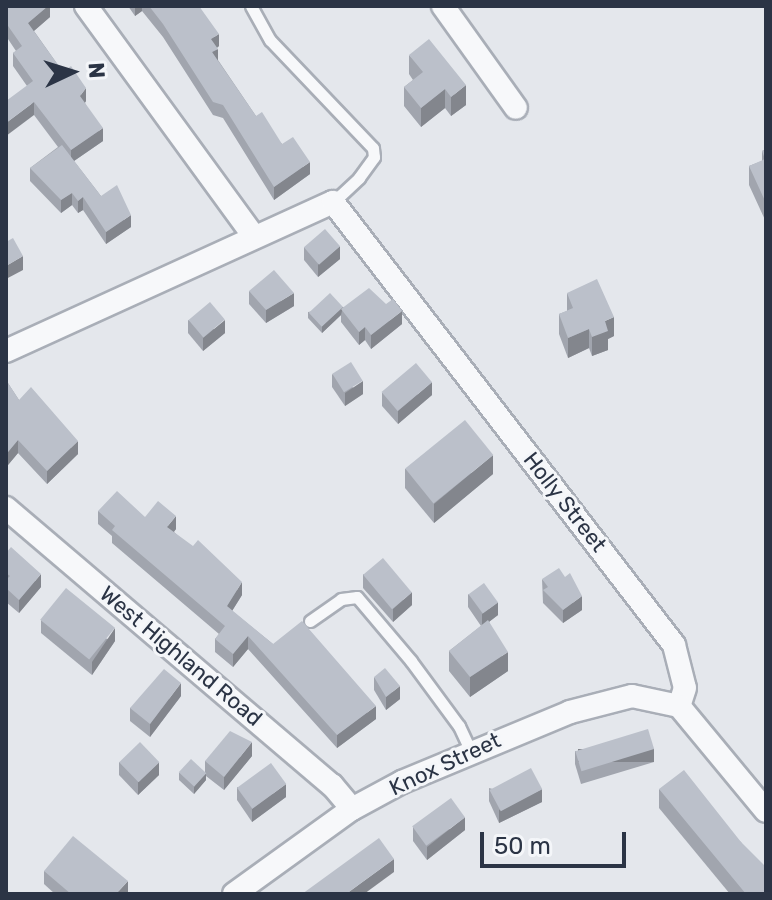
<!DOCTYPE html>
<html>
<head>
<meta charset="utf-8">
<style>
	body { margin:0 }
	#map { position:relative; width:772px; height:900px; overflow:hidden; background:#e4e7ec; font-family:Rubik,sans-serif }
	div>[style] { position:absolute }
	.roads { filter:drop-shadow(2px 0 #a9aeb7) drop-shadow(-2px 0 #a9aeb7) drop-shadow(0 2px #a9aeb7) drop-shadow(0 -2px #a9aeb7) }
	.service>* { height:11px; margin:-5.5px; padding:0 5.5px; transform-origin:5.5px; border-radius:5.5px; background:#f7f8fa }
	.minor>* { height:22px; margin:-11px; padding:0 11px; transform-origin:11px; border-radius:11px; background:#f7f8fa }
	.wall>* { inset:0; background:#a1a5ae }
	.shaded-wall>* { inset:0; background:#83868d; transform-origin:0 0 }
	.building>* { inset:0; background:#bbc0ca; transform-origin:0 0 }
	span { translate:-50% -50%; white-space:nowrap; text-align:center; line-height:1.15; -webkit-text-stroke:6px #f4f6f9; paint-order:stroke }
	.street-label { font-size:22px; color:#2b3445 }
	.frame { position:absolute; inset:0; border:8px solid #2b3445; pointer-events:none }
	.north { position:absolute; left:32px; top:32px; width:80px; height:80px; -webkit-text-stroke:6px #f4f6f9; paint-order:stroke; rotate:86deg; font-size:22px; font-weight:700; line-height:32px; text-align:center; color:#2b3445 }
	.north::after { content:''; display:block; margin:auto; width:28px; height:36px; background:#2b3445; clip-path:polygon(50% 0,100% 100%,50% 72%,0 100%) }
	.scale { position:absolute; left:480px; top:832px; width:146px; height:36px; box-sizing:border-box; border:4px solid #2b3445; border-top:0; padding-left:10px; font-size:24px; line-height:28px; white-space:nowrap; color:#2b3445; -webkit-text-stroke:6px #f4f6f9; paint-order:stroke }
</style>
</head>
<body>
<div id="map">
	<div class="roads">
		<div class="service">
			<i style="left:251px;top:6px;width:39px;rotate:61deg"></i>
			<i style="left:270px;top:40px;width:149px;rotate:46.4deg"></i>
			<i style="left:373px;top:148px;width:9px;rotate:84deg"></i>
			<i style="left:374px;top:157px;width:26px;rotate:126deg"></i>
			<i style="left:359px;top:178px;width:35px;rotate:137deg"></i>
			<i style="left:310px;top:621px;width:38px;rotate:-35deg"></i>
			<i style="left:341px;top:599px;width:16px;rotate:-7deg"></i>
			<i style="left:357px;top:597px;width:84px;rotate:49.8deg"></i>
			<i style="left:411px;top:661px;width:81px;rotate:53.6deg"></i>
			<i style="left:459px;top:726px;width:26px;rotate:65deg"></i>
		</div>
		<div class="minor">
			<i style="left:86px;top:6px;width:283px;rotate:53.9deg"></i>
			<i style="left:443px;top:6px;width:125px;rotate:54.4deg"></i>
			<i style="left:6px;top:351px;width:359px;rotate:-24.5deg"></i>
			<i style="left:333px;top:202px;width:559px;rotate:52.41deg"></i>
			<i style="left:674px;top:645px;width:44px;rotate:75.7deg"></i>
			<i style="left:685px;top:688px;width:19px;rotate:108deg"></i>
			<i style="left:6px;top:508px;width:428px;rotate:40.4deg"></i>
			<i style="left:332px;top:785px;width:31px;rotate:50deg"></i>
			<i style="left:234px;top:894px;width:145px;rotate:-35.8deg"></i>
			<i style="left:352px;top:809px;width:57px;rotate:-28.4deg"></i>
			<i style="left:402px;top:782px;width:182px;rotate:-22.6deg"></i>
			<i style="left:570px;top:712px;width:64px;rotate:-14.5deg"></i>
			<i style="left:632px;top:696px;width:48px;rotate:12deg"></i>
			<i style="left:679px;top:706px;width:136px;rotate:50.4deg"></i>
		</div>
	</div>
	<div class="wall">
		<i style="clip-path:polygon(6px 6px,50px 6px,50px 17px,34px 31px,63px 72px,86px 101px,85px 103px,103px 141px,74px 161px,101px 196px,131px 227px,106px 244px,83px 210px,78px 213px,72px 205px,61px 213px,30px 181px,30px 168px,58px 147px,34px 115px,27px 86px,13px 66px,13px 53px,16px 51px,6px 36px)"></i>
		<i style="clip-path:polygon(128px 6px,199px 6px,219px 46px,217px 48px,218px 60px,256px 116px,310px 174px,274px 200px,223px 118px,213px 115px,163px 37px,142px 11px,135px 16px)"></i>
		<i style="clip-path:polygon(409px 55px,466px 105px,451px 116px,445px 108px,421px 127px,404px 106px,404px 87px,413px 80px,409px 74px)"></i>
		<i style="clip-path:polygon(766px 149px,766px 222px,749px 185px,749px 166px,762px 161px,762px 151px)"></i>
		<i style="clip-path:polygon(304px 247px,340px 259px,318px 277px,304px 260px)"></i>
		<i style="clip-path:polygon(249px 291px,294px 306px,266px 323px,249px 304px)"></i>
		<i style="clip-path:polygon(567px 293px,614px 336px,608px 339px,608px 350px,592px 356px,589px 348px,568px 358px,559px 334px,559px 314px,567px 311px)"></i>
		<i style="clip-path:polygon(343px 307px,402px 324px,371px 349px,365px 340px,359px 345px,341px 322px,341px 315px,322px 333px,308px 318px,308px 312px)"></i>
		<i style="clip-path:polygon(188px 320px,225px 333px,203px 351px,188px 333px)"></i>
		<i style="clip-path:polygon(332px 374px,363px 394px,345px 406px,332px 387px)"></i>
		<i style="clip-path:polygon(6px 380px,19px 400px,78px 454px,47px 484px,18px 453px,8px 465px,6px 464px)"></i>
		<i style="clip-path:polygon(382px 393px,432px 395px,398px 424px,382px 406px)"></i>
		<i style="clip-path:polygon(405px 469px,493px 474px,434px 523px,405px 488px)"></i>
		<i style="clip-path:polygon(98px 511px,145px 517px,176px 529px,174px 532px,242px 595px,232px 611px,273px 644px,376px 719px,337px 748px,248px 649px,233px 667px,215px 652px,215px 639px,219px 634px,112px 543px,112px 536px,98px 524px)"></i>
		<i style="clip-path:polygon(6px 553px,41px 587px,19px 613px,6px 602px)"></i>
		<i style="clip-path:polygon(363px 574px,412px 605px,393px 622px,363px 588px)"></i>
		<i style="clip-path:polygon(542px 579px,582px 610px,563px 623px,543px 603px)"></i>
		<i style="clip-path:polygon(468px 594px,498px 615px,489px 622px,508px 671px,470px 697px,449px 671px,449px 651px,481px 626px,468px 607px)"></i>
		<i style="clip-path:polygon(41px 620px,115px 641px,92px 675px,41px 633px)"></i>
		<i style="clip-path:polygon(374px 677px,400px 699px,386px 710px,374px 690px)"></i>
		<i style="clip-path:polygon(181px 696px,150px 737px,130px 721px,130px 708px)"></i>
		<i style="clip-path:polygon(575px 751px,654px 762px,581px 784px,575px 764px)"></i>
		<i style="clip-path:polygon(252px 756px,224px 790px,206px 776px,206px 780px,194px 794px,179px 780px,179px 773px,205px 772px,205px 761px)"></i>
		<i style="clip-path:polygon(119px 762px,159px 775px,138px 795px,119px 775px)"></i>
		<i style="clip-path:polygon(237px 787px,286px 797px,252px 822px,237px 800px)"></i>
		<i style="clip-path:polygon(489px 788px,542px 802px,499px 823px,489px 801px)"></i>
		<i style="clip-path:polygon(659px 789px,741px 842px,766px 894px,730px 894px,659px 808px)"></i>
		<i style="clip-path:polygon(413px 827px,465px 830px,427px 860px,413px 841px)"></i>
		<i style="clip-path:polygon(44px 871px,128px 894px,55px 894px,44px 884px)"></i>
	</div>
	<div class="shaded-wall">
		<i style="clip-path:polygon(48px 6px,50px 6px,50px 17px,28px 36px,28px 23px)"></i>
		<i style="clip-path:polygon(135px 6px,142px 6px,142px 11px,135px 16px)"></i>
		<i style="clip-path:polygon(219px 34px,219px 46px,211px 52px,211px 39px)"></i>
		<i style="clip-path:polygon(218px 49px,218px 62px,212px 52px)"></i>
		<i style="clip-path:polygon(466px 85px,466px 105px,451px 116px,451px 97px)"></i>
		<i style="clip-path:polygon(86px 88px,86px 101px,80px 109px,80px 96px)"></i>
		<i style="clip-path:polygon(445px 89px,445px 108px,421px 127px,421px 108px)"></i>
		<i style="clip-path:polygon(34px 102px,34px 115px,6px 136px,6px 123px)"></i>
		<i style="clip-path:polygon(103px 128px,103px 141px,71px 163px,71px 150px)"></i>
		<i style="clip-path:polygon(310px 162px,310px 174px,274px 200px,274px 187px)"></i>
		<i style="clip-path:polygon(72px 193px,72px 205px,61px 213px,61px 200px)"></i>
		<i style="clip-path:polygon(83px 197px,83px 210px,78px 213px,78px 201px)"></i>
		<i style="clip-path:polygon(131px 215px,131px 227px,106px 244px,106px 232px)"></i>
		<i style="clip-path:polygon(340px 246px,340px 259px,318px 277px,318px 264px)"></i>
		<i style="clip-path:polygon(23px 256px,23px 270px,6px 279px,6px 266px)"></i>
		<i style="clip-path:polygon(294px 293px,294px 306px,266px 323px,266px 310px)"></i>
		<i style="clip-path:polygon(343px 307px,341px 315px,322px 333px,322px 326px)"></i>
		<i style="clip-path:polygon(402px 311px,402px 324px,371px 349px,371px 335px)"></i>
		<i style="clip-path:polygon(614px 317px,614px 336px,608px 339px,608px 350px,592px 356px,592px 337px,605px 321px)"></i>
		<i style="clip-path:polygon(225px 320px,225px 333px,203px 351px,203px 338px)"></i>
		<i style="clip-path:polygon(365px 327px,365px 340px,359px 345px,359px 332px)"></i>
		<i style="clip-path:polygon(589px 329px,589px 348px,568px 358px,568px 338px)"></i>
		<i style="clip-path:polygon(363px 381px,363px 394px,345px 406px,345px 393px)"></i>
		<i style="clip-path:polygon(432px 382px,432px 395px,398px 424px,398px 411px)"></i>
		<i style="clip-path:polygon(18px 440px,18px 453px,8px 465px,8px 452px)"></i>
		<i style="clip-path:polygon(78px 441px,78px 454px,47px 484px,47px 471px)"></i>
		<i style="clip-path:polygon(493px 455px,493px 474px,434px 523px,434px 504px)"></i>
		<i style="clip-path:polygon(176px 516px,176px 529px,167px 540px,167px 527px)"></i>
		<i style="clip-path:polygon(41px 574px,41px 587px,19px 613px,19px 600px)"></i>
		<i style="clip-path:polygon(242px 582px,242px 595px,227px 619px,227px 606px)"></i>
		<i style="clip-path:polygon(412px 592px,412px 605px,393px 622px,393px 609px)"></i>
		<i style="clip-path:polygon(582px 596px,582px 610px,563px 623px,563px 610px)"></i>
		<i style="clip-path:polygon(498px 602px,498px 615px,482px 627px,482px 614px)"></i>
		<i style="clip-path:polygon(115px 628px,115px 641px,92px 675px,92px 662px)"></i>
		<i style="clip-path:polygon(248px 636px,248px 649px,233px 667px,233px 654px)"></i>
		<i style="clip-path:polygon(508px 652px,508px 671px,470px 697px,470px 677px)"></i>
		<i style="clip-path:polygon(181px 683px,181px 696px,150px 737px,150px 724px)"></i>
		<i style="clip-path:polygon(400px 686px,400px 699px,386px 710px,386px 697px)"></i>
		<i style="clip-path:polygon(376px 706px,376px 719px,337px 748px,337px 735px)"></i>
		<i style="clip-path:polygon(252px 742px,252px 756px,224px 790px,224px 777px)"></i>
		<i style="left:654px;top:749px;width:13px;height:76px;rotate:90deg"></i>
		<i style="clip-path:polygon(159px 762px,159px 775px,138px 795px,138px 782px)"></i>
		<i style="clip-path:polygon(206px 773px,206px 780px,194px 794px,194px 787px)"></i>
		<i style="clip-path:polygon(286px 784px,286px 797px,252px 822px,252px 809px)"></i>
		<i style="clip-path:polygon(542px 789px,542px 802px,499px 823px,499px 810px)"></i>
		<i style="clip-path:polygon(465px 817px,465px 830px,427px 860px,427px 847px)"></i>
		<i style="clip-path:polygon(394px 859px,394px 872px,364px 894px,346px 894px)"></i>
		<i style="clip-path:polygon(128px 881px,128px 894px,116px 894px)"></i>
	</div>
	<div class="building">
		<i style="clip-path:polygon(6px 6px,48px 6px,28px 23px,63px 72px,71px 66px,86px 88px,80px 96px,103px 128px,71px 150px,34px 102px,6px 123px,6px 101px,33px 81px,13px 53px,22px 46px,6px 23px)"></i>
		<i style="clip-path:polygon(149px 6px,199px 6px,219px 34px,211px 39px,218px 49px,212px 52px,256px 116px,262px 112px,282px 144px,293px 137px,310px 162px,274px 187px,223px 105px,213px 102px,163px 24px)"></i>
		<i style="clip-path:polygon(429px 39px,466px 85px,451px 97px,445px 89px,421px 108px,404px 87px,423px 72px,409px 55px)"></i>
		<i style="clip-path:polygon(62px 145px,101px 196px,117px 185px,131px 215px,106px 232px,83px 197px,78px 201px,72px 193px,61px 200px,30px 168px)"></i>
		<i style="clip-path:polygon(766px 149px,766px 203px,749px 166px,765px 159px,762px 151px)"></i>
		<i style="left:325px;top:229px;width:23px;height:28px;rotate:49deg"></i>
		<i style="clip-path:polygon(13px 238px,23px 256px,6px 266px,6px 242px)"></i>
		<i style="clip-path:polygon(274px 270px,294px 293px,266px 310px,249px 291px)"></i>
		<i style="clip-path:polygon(597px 279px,614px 317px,605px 321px,608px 331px,592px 337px,589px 329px,568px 338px,559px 314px,573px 308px,567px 293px)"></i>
		<i style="clip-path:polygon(369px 288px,386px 304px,393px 299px,402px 311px,371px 335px,365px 327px,359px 332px,341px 309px)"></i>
		<i style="left:330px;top:293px;width:19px;height:29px;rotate:47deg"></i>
		<i style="left:210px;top:302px;width:23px;height:28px;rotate:50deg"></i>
		<i style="left:351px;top:362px;width:22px;height:22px;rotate:58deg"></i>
		<i style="left:416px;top:363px;width:25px;height:45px;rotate:50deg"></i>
		<i style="clip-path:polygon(6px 380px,19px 400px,31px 387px,78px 441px,47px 471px,18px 440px,8px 452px,6px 451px)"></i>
		<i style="left:465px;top:420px;width:45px;height:77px;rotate:51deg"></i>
		<i style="clip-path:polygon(117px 491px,145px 517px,158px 501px,176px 516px,167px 527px,193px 546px,198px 540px,242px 582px,227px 606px,273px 644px,302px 621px,376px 706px,337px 735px,248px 636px,233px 654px,215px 639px,225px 626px,112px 530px,115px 526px,98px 511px)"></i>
		<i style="clip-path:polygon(11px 547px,41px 574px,19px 600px,6px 588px,6px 580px,10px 576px,6px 573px,6px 553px)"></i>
		<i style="left:383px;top:558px;width:45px;height:26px;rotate:50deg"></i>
		<i style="clip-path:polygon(559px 568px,565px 577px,570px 573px,582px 596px,563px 610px,543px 590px,548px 587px,542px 579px)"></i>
		<i style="left:484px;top:583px;width:24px;height:19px;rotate:54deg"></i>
		<i style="left:66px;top:588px;width:63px;height:41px;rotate:39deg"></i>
		<i style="clip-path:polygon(488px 620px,508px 652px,470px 677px,449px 651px)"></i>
		<i style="clip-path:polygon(385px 668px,400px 686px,386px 697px,374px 677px)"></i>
		<i style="clip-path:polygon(164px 669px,181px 683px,150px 724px,130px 708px)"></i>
		<i style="left:648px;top:729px;width:21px;height:76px;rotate:73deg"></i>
		<i style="clip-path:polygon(230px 731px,252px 742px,224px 777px,205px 761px)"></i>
		<i style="left:140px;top:742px;width:28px;height:29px;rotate:46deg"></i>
		<i style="left:191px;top:759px;width:21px;height:18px;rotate:43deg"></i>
		<i style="left:271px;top:763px;width:26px;height:42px;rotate:54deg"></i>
		<i style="left:531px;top:768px;width:24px;height:47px;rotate:62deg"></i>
		<i style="clip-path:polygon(684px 770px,741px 842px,766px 867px,766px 894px,746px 894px,659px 789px)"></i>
		<i style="left:451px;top:798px;width:24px;height:48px;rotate:54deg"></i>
		<i style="clip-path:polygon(73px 836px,128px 881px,116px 894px,71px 894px,44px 871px)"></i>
		<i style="clip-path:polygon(379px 838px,394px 859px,346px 894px,302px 894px)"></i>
	</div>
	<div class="street-label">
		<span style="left:565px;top:502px;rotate:52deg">Holly Street</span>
		<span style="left:181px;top:656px;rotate:40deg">West Highland Road</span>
		<span style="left:445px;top:764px;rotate:-25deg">Knox Street</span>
	</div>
	<div class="frame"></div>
	<div class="north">N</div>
	<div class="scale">50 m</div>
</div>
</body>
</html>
